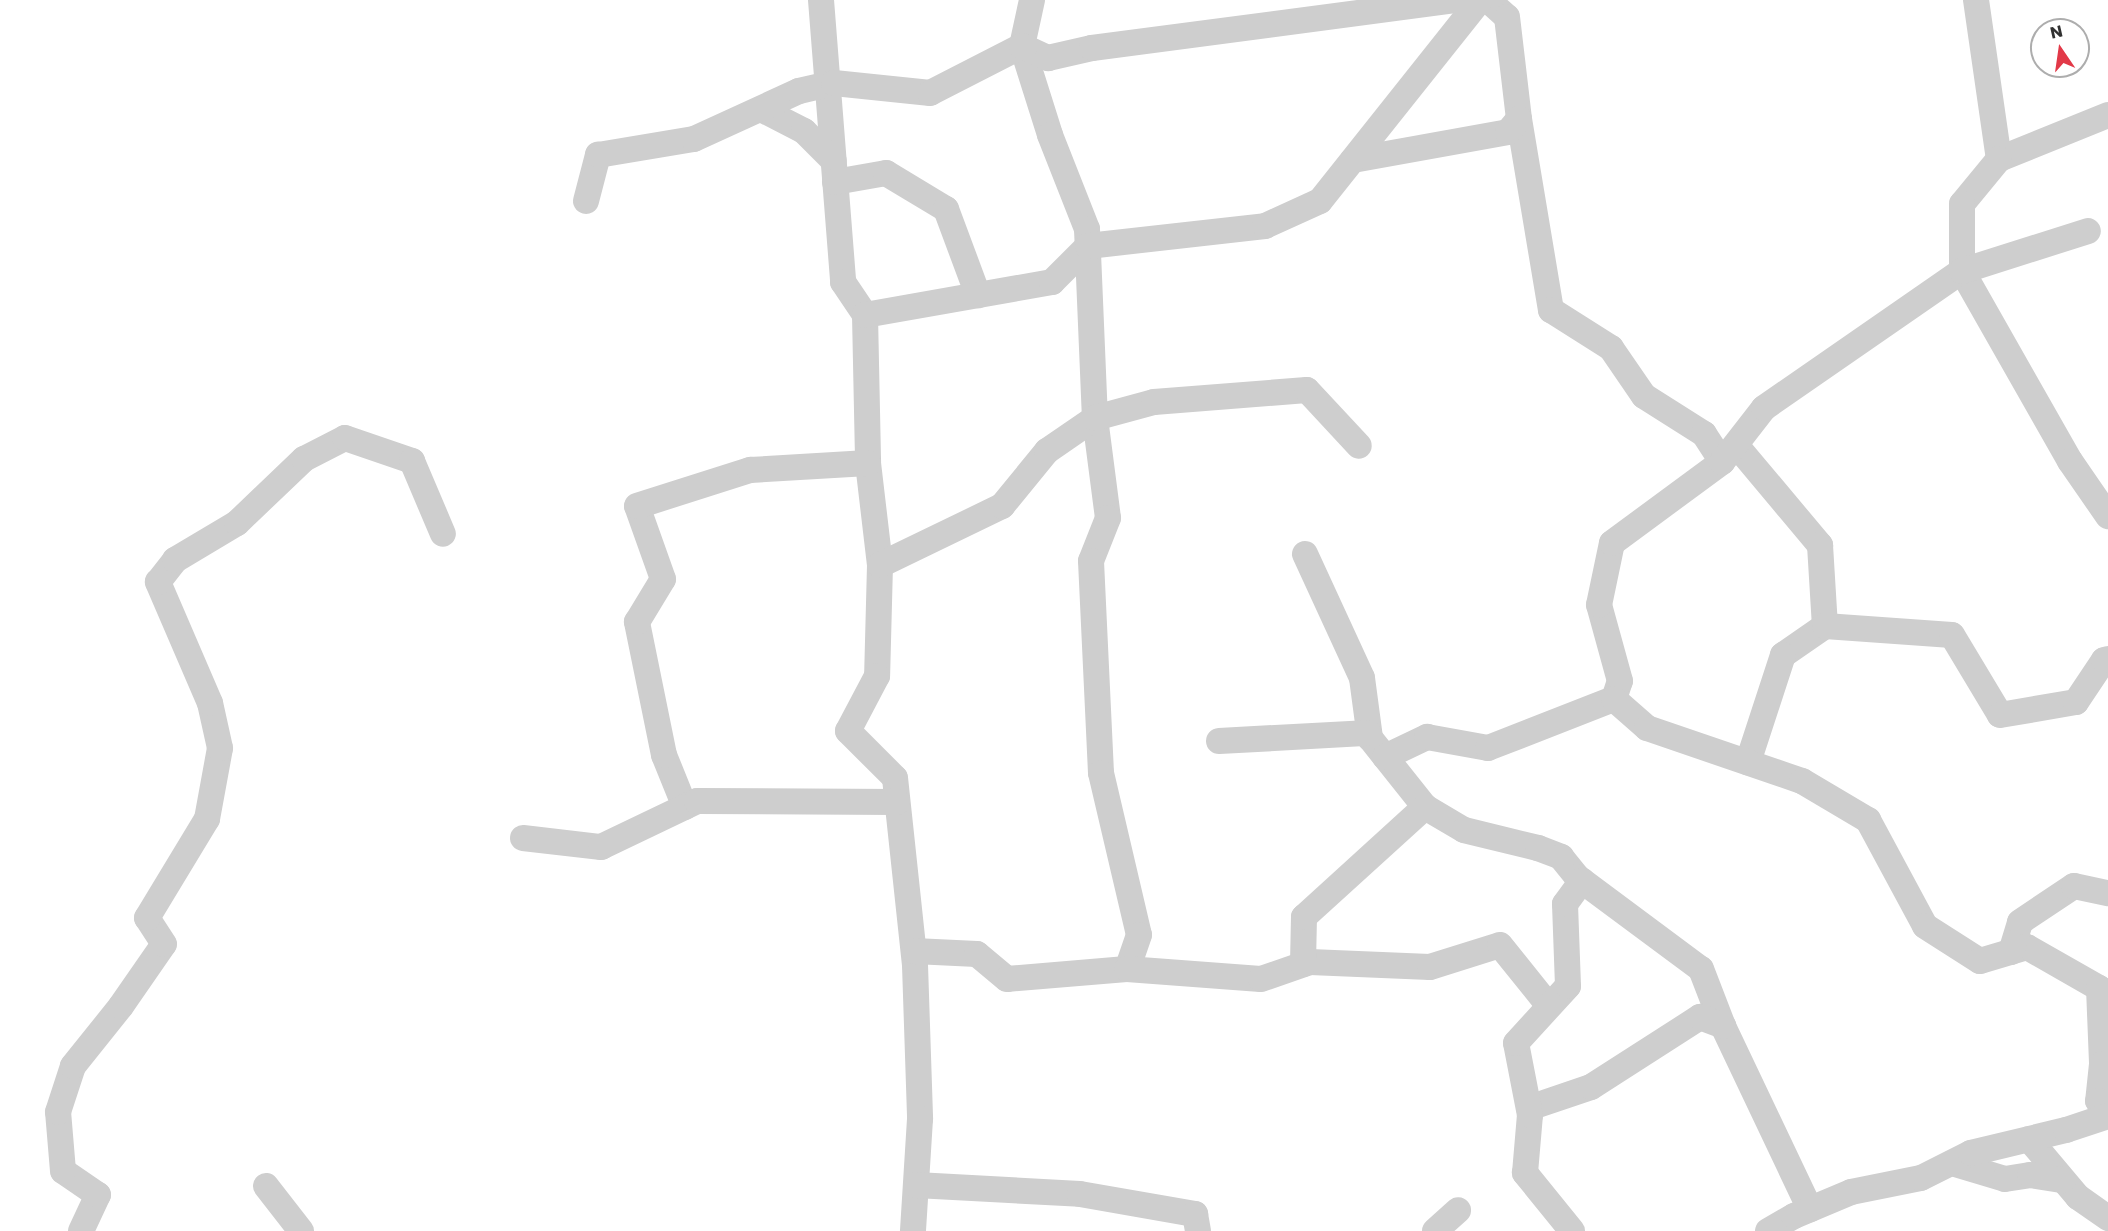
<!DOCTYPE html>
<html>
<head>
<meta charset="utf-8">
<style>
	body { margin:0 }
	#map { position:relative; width:2108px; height:1231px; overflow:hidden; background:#fff; font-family:Poppins,sans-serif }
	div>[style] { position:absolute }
	.minor>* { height:26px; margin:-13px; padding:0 13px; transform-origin:13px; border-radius:13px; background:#cecece }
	span { translate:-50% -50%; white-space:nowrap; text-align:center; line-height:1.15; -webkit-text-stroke:6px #fff; paint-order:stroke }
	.north { position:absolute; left:2030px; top:18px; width:60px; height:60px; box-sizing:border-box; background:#fff; border:2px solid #adadad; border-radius:50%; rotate:347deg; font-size:16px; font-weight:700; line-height:24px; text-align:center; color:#313131 }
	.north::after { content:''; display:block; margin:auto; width:21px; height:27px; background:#e23948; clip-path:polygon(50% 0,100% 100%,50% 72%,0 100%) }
</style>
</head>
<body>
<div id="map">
	<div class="minor">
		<i style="left:821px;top:0;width:283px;rotate:85.5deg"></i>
		<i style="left:843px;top:282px;width:40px;rotate:56deg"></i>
		<i style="left:865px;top:315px;width:148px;rotate:88.8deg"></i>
		<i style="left:868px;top:463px;width:103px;rotate:83.3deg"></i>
		<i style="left:880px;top:565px;width:111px;rotate:91.5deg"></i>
		<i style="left:877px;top:676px;width:62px;rotate:117.8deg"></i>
		<i style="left:848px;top:731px;width:66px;rotate:45deg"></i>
		<i style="left:895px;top:778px;width:188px;rotate:83.9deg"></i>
		<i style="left:915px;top:965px;width:154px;rotate:88.1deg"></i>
		<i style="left:920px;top:1119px;width:112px;rotate:93.6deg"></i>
		<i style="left:1032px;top:0;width:47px;rotate:102.3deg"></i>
		<i style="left:1022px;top:46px;width:93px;rotate:72.5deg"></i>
		<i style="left:1050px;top:135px;width:101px;rotate:68.5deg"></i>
		<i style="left:1087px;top:229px;width:189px;rotate:87.6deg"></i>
		<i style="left:1095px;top:418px;width:101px;rotate:82.6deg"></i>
		<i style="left:1108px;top:518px;width:46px;rotate:111.6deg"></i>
		<i style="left:1091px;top:561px;width:212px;rotate:87.3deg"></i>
		<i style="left:1101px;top:773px;width:166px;rotate:76.8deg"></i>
		<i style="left:1139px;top:935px;width:36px;rotate:109deg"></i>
		<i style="left:1488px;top:0;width:25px;rotate:42deg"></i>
		<i style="left:1507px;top:17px;width:103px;rotate:83.3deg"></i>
		<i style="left:1519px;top:119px;width:194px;rotate:80.5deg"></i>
		<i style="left:1551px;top:310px;width:71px;rotate:32.3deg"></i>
		<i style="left:1611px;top:348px;width:58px;rotate:55.5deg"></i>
		<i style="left:1644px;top:396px;width:71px;rotate:32.3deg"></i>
		<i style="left:1704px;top:434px;width:33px;rotate:57deg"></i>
		<i style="left:1976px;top:0;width:161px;rotate:81.8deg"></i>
		<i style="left:761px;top:109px;width:48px;rotate:27.1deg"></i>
		<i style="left:804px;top:131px;width:42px;rotate:45deg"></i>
		<i style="left:2108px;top:115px;width:118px;rotate:158deg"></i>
		<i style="left:1999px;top:159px;width:58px;rotate:129.4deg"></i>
		<i style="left:1962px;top:204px;width:67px;rotate:90deg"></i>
		<i style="left:1962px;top:271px;width:219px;rotate:60.4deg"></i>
		<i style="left:2070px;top:461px;width:67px;rotate:55.4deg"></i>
		<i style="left:1353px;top:160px;width:158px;rotate:-10.2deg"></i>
		<i style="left:1508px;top:132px;width:17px;rotate:-50deg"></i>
		<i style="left:835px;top:182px;width:52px;rotate:-10deg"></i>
		<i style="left:886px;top:173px;width:70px;rotate:31deg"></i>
		<i style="left:946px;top:209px;width:92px;rotate:69.6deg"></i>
		<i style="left:586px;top:201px;width:48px;rotate:-75.4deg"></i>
		<i style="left:598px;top:155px;width:97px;rotate:-9.5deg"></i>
		<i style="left:694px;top:139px;width:115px;rotate:-24.6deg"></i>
		<i style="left:799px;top:91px;width:36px;rotate:-13deg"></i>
		<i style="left:834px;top:83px;width:97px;rotate:5.9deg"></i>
		<i style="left:930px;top:93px;width:103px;rotate:-27.1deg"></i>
		<i style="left:1022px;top:46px;width:29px;rotate:25deg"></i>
		<i style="left:1048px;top:58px;width:45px;rotate:-12.8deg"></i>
		<i style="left:1092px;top:48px;width:366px;rotate:-7.5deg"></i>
		<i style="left:865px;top:315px;width:190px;rotate:-10deg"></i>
		<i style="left:1052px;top:282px;width:51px;rotate:-45deg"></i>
		<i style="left:1088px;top:246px;width:178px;rotate:-6.4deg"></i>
		<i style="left:1265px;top:226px;width:60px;rotate:-24.4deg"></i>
		<i style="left:1320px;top:201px;width:257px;rotate:-51.5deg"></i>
		<i style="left:1736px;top:445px;width:131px;rotate:50deg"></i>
		<i style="left:1820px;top:545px;width:81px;rotate:86.5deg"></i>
		<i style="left:1825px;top:626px;width:51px;rotate:145.4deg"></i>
		<i style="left:1783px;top:655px;width:113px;rotate:108.1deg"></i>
		<i style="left:1305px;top:554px;width:136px;rotate:65.3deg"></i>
		<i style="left:1362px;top:678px;width:61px;rotate:82.4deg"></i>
		<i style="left:1370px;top:738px;width:88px;rotate:51.4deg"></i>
		<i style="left:1425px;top:807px;width:45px;rotate:30.5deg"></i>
		<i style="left:1464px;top:830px;width:76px;rotate:13.7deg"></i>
		<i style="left:1538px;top:848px;width:25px;rotate:21deg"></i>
		<i style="left:1561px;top:857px;width:26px;rotate:51deg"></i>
		<i style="left:1577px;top:877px;width:154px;rotate:36.6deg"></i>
		<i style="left:1701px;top:969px;width:61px;rotate:68.9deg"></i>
		<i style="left:1723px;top:1026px;width:203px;rotate:64.6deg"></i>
		<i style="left:880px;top:565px;width:136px;rotate:-25.8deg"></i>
		<i style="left:1002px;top:506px;width:71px;rotate:-50.7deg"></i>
		<i style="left:1047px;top:451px;width:58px;rotate:-34.5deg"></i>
		<i style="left:1095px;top:418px;width:61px;rotate:-15.2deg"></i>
		<i style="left:1154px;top:402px;width:153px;rotate:-4.5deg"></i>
		<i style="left:1307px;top:390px;width:76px;rotate:47.1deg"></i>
		<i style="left:1825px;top:626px;width:127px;rotate:4.1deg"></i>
		<i style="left:1952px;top:635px;width:93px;rotate:59deg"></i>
		<i style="left:2000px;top:715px;width:77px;rotate:-9.7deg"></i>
		<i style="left:2076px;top:702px;width:50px;rotate:-56.3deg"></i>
		<i style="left:2104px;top:660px;width:4px;rotate:-14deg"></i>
		<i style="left:1614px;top:699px;width:19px;rotate:-72deg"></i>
		<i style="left:1620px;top:681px;width:79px;rotate:-105.4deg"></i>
		<i style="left:1599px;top:605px;width:63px;rotate:-78.2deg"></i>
		<i style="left:1612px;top:543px;width:137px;rotate:-36.4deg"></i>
		<i style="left:1722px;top:462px;width:68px;rotate:-52.1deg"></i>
		<i style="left:1764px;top:408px;width:241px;rotate:-34.7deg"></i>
		<i style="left:1962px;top:271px;width:132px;rotate:-17.6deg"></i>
		<i style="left:1219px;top:741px;width:150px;rotate:-3.1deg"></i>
		<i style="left:1385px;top:757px;width:47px;rotate:-25.5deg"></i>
		<i style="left:1427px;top:737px;width:62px;rotate:10.2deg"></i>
		<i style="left:1488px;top:748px;width:135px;rotate:-21.3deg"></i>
		<i style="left:1614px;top:699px;width:44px;rotate:41.3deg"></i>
		<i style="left:1647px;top:728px;width:164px;rotate:18.9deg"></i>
		<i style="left:1802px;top:781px;width:77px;rotate:30.6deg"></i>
		<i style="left:1868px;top:820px;width:120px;rotate:61.7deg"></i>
		<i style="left:1925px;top:926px;width:65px;rotate:32.5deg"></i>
		<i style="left:1980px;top:961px;width:49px;rotate:-16.6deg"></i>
		<i style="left:2027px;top:947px;width:83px;rotate:29.7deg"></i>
		<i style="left:2099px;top:988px;width:76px;rotate:87.7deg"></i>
		<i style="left:2102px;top:1064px;width:37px;rotate:96deg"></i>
		<i style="left:2098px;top:1101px;width:11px;rotate:22deg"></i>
		<i style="left:685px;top:807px;width:56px;rotate:-112deg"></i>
		<i style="left:664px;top:755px;width:136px;rotate:-101.5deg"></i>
		<i style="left:637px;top:622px;width:50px;rotate:-58.8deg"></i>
		<i style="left:663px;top:579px;width:77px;rotate:-109.6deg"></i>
		<i style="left:637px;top:506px;width:119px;rotate:-17.7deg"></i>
		<i style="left:750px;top:470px;width:118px;rotate:-3.4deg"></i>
		<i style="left:523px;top:838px;width:79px;rotate:6.6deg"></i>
		<i style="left:601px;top:847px;width:106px;rotate:-25.6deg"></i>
		<i style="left:697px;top:801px;width:200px;rotate:0.3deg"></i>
		<i style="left:914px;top:951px;width:63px;rotate:2.7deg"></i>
		<i style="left:977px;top:954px;width:39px;rotate:40deg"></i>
		<i style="left:1007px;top:979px;width:120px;rotate:-4.8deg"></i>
		<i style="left:1127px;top:969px;width:134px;rotate:4.3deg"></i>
		<i style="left:1261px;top:979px;width:52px;rotate:-19.1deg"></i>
		<i style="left:1310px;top:962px;width:120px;rotate:2.4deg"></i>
		<i style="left:1430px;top:967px;width:73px;rotate:-17.4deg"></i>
		<i style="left:1500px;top:945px;width:78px;rotate:51.2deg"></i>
		<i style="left:2011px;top:952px;width:31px;rotate:-73deg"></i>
		<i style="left:2020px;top:922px;width:65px;rotate:-33.7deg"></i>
		<i style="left:2074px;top:886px;width:35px;rotate:12deg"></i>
		<i style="left:1303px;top:964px;width:47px;rotate:-88.8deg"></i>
		<i style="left:1304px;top:917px;width:164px;rotate:-42.3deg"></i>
		<i style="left:1529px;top:1108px;width:65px;rotate:-18.7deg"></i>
		<i style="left:1591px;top:1087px;width:130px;rotate:-32.7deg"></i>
		<i style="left:1700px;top:1017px;width:25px;rotate:21deg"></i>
		<i style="left:2029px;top:1139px;width:76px;rotate:49.8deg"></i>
		<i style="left:2078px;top:1197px;width:37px;rotate:35deg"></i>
		<i style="left:1952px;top:1163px;width:55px;rotate:16.8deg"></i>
		<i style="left:2005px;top:1179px;width:25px;rotate:-9deg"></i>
		<i style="left:2030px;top:1175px;width:33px;rotate:9deg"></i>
		<i style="left:916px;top:1185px;width:164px;rotate:3.1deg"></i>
		<i style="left:1080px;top:1194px;width:117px;rotate:9.9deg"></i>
		<i style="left:1195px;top:1214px;width:17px;rotate:80deg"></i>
		<i style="left:266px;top:1186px;width:57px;rotate:52.1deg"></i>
		<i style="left:81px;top:1231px;width:40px;rotate:-65deg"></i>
		<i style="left:98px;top:1195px;width:42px;rotate:-145.6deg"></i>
		<i style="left:63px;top:1171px;width:59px;rotate:-94.8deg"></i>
		<i style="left:58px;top:1112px;width:48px;rotate:-71.9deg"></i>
		<i style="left:73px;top:1066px;width:77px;rotate:-51.3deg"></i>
		<i style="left:121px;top:1006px;width:75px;rotate:-55.3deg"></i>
		<i style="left:164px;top:944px;width:31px;rotate:-123deg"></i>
		<i style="left:147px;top:918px;width:116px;rotate:-58.8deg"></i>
		<i style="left:207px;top:819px;width:72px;rotate:-79.6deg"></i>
		<i style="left:220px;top:748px;width:46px;rotate:-102.5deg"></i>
		<i style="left:210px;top:703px;width:132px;rotate:-113.3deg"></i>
		<i style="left:158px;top:582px;width:28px;rotate:-52deg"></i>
		<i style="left:175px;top:560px;width:72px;rotate:-30.8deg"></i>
		<i style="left:237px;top:523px;width:93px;rotate:-43.7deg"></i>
		<i style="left:304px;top:459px;width:46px;rotate:-27.1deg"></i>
		<i style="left:345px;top:438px;width:71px;rotate:18.9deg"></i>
		<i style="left:412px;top:461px;width:79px;rotate:67deg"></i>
		<i style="left:1435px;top:1231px;width:31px;rotate:-42deg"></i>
		<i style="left:1572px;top:1231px;width:75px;rotate:-129deg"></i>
		<i style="left:1525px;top:1173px;width:58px;rotate:-85.1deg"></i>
		<i style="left:1530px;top:1115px;width:73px;rotate:-101deg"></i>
		<i style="left:1516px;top:1043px;width:77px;rotate:-47.6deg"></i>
		<i style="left:1568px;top:986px;width:82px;rotate:-92.1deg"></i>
		<i style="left:1565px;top:904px;width:29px;rotate:-54deg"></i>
		<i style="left:1768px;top:1231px;width:30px;rotate:-30deg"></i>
		<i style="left:1794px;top:1216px;width:62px;rotate:-22.8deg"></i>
		<i style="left:1851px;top:1192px;width:71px;rotate:-11.3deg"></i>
		<i style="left:1921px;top:1178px;width:56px;rotate:-26.6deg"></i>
		<i style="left:1971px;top:1153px;width:98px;rotate:-13.6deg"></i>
		<i style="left:2066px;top:1130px;width:44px;rotate:-18.4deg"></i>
	</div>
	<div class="north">N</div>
</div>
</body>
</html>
